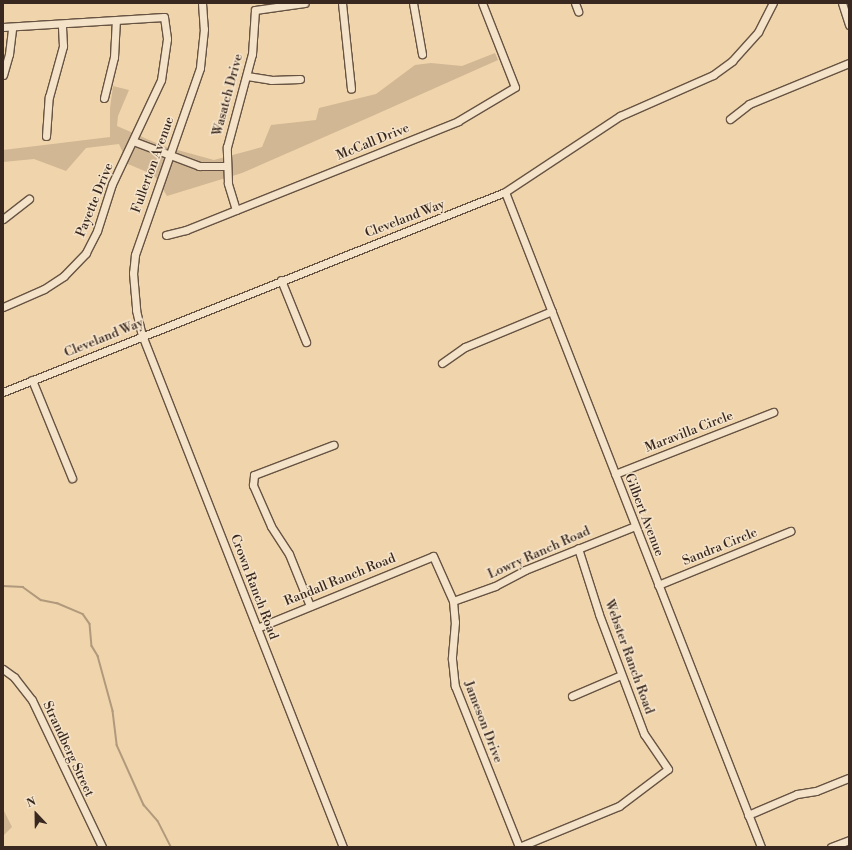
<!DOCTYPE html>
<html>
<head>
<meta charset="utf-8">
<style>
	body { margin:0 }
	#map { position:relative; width:852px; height:850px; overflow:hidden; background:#f0d4ac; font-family:"Libre Bodoni",serif }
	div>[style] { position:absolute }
	.green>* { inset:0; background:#d1b794 }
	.stream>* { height:1.5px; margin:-0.75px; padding:0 0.75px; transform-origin:0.75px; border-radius:0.75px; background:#b19a7c }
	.roads { filter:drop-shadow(1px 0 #665342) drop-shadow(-1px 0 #665342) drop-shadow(0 1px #665342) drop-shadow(0 -1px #665342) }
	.minor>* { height:7px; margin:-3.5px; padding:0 3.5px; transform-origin:3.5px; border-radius:3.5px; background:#f5e3c9 }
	span { translate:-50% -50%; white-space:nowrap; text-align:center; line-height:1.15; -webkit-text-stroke:3px #f5e3c9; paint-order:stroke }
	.street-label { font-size:13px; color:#38281f }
	.frame { position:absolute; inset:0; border:4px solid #38281f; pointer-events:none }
	.north { position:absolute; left:16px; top:794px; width:40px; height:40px; -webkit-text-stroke:3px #f5e3c9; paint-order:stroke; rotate:338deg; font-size:11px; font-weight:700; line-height:16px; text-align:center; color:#38281f }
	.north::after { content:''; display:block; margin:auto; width:14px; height:18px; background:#38281f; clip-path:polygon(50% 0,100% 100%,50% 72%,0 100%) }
</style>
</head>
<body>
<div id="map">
	<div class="green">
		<i style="clip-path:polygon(495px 53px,498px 60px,370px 117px,242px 173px,167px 196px,154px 175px,128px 164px,119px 144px,86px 148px,66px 171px,34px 159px,3px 162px,3px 150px,110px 137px,110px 108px,113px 86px,129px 90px,118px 116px,117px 126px,163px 146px,214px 160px,262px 147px,271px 125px,316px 120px,319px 108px,376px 94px,415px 65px,431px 63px,462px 66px)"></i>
		<i style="clip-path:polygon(3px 809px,12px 827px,3px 836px)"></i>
	</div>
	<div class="stream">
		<i style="left:3px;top:586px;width:20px;rotate:3deg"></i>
		<i style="left:23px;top:587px;width:22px;rotate:36deg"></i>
		<i style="left:41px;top:600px;width:16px;rotate:11deg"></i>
		<i style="left:57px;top:603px;width:28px;rotate:23deg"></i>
		<i style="left:83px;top:614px;width:12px;rotate:55deg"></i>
		<i style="left:90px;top:624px;width:22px;rotate:85deg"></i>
		<i style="left:92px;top:646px;width:12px;rotate:59deg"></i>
		<i style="left:98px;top:656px;width:57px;rotate:74.7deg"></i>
		<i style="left:113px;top:711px;width:34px;rotate:83deg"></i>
		<i style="left:117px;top:745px;width:66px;rotate:65.8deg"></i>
		<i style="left:144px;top:805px;width:21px;rotate:49deg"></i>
		<i style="left:158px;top:821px;width:29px;rotate:63deg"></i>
	</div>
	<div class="roads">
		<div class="minor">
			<i style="left:202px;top:3px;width:26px;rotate:86deg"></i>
			<i style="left:204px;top:29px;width:39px;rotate:96deg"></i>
			<i style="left:200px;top:68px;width:198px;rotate:109.2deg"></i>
			<i style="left:135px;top:255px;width:18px;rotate:96deg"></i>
			<i style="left:133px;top:273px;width:37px;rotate:85deg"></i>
			<i style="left:136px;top:310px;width:26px;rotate:77deg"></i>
			<i style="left:142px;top:335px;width:550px;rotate:68.57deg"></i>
			<i style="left:342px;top:3px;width:86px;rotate:84deg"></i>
			<i style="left:413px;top:3px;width:52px;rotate:80deg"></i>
			<i style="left:575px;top:3px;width:9px;rotate:69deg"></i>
			<i style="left:842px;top:3px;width:23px;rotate:72deg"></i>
			<i style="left:3px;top:27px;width:161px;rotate:-3.6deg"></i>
			<i style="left:164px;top:17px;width:22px;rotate:82deg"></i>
			<i style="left:167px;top:39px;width:41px;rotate:98.3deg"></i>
			<i style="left:161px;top:80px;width:115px;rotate:115.2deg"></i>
			<i style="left:112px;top:184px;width:49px;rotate:107.7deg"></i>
			<i style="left:97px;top:231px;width:25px;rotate:117deg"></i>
			<i style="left:86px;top:253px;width:32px;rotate:134deg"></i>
			<i style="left:64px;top:276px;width:24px;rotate:147deg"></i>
			<i style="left:44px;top:289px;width:45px;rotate:156.3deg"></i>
			<i style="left:3px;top:75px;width:22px;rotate:-74deg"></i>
			<i style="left:9px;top:54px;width:26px;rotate:-83deg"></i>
			<i style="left:247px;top:76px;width:24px;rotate:9deg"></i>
			<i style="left:271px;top:80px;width:29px;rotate:-2deg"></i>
			<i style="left:104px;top:98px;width:42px;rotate:-76.3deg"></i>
			<i style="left:114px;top:57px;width:36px;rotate:-87deg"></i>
			<i style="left:730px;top:119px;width:24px;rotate:-38deg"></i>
			<i style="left:749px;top:104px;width:108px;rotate:-22.3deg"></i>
			<i style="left:46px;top:136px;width:39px;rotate:-86deg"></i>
			<i style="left:49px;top:97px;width:53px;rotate:-74.6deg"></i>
			<i style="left:63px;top:46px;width:21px;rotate:-93deg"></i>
			<i style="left:133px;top:141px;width:71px;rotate:20.7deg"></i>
			<i style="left:199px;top:166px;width:27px"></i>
			<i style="left:505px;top:192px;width:703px;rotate:68.65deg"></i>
			<i style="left:236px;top:210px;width:28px;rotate:-107deg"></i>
			<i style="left:228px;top:183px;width:36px;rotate:-92deg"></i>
			<i style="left:227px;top:147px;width:96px;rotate:-75deg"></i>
			<i style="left:252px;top:54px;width:44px;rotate:-86.1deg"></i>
			<i style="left:255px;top:10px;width:50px;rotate:-8deg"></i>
			<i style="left:3px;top:219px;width:33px;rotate:-38deg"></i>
			<i style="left:166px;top:235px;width:21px;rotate:-14deg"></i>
			<i style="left:186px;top:230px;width:293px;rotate:-21.8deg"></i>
			<i style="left:458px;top:121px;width:66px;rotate:-30.8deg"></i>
			<i style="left:515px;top:87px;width:90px;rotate:-111.4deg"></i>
			<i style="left:281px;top:280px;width:67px;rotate:68deg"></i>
			<i style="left:442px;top:363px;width:28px;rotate:-35deg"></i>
			<i style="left:465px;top:347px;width:94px;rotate:-22.5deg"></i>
			<i style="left:32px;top:380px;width:106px;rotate:67.8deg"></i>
			<i style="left:3px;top:392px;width:540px;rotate:-21.72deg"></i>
			<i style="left:505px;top:192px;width:138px;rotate:-33.5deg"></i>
			<i style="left:620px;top:116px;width:102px;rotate:-23.8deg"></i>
			<i style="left:713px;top:75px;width:24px;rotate:-36deg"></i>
			<i style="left:732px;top:61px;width:39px;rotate:-48deg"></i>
			<i style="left:758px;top:32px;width:33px;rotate:-63deg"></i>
			<i style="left:615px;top:474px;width:170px;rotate:-21.4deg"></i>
			<i style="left:658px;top:585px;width:143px;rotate:-22.2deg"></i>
			<i style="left:453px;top:601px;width:45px;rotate:-19.7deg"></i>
			<i style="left:495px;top:586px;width:34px;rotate:-28deg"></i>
			<i style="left:525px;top:570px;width:118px;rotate:-21.8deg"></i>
			<i style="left:310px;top:606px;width:56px;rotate:-112deg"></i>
			<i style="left:289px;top:554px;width:33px;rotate:-123deg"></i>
			<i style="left:271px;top:526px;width:45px;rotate:-113.7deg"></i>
			<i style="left:253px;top:485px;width:10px;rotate:-84deg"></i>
			<i style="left:254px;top:475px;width:85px;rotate:-20.8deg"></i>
			<i style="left:257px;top:628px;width:190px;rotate:-22.2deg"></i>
			<i style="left:433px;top:556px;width:49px;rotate:66deg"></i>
			<i style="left:453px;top:601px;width:21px;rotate:85deg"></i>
			<i style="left:455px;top:622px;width:37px;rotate:95deg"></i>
			<i style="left:452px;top:659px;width:27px;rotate:84deg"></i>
			<i style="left:455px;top:686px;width:173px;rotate:68.3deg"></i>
			<i style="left:3px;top:669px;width:14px;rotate:36deg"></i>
			<i style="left:14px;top:677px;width:29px;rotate:52deg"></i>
			<i style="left:32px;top:700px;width:163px;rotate:64.5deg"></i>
			<i style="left:572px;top:696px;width:53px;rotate:-23.2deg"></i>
			<i style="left:748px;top:815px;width:53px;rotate:-23.2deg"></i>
			<i style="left:797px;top:794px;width:19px;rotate:-9deg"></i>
			<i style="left:816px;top:791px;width:35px;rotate:-22deg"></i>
			<i style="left:519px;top:847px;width:108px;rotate:-22.3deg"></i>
			<i style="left:619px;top:806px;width:61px;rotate:-37.1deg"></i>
			<i style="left:668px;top:769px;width:42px;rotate:-124.4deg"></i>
			<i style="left:644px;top:734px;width:128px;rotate:-110.6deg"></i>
			<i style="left:599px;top:614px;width:69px;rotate:-107.7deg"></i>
			<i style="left:831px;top:847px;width:19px;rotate:-21deg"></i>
		</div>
	</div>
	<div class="street-label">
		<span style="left:228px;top:95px;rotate:-75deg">Wasatch Drive</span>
		<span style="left:373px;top:142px;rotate:-22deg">McCall Drive</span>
		<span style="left:153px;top:165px;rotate:-70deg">Fullerton Avenue</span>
		<span style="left:95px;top:200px;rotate:-68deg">Payette Drive</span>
		<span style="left:405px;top:219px;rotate:-21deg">Cleveland Way</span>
		<span style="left:104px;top:338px;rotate:-22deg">Cleveland Way</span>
		<span style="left:689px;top:432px;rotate:-21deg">Maravilla Circle</span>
		<span style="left:644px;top:515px;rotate:69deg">Gilbert Avenue</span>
		<span style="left:720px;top:547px;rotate:-22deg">Sandra Circle</span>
		<span style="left:539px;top:553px;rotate:-24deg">Lowry Ranch Road</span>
		<span style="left:340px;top:580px;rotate:-22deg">Randall Ranch Road</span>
		<span style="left:254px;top:587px;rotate:69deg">Crown Ranch Road</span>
		<span style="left:629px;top:657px;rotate:70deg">Webster Ranch Road</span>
		<span style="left:483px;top:722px;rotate:69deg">Jameson Drive</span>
		<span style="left:68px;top:749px;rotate:65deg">Strandberg Street</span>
	</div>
	<div class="frame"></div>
	<div class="north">N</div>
</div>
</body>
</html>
